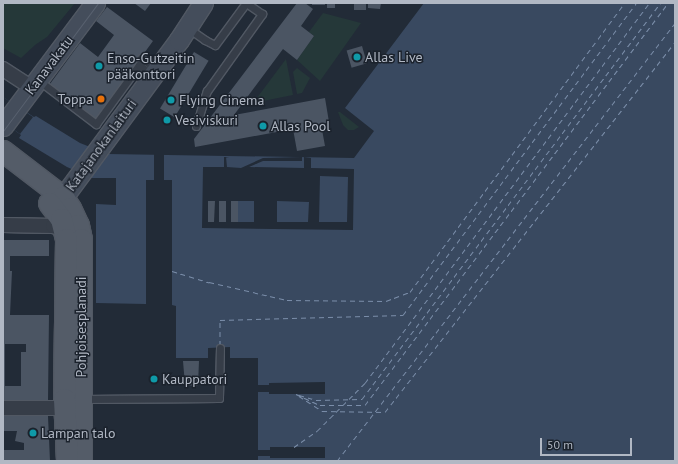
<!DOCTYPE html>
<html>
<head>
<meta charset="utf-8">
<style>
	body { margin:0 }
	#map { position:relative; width:678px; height:464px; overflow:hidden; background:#222b37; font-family:"PT Sans",sans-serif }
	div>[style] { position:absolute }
	.green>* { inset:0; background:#253839 }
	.water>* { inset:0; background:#394960 }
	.pier>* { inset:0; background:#222b37; transform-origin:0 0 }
	.ferry>* { height:1px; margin-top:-0.5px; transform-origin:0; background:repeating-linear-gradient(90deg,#7b8eaa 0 5px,transparent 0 9px) }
	.building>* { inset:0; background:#4b5563; transform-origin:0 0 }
	.roads { filter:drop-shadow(1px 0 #515863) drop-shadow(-1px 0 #515863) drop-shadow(0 1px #515863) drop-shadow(0 -1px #515863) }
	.lane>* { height:7px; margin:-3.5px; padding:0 3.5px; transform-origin:3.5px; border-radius:3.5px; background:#363d48 }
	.street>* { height:14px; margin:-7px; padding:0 7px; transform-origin:7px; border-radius:7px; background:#363d48 }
	.secondary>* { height:19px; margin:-9.5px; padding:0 9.5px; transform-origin:9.5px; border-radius:9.5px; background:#444d5b }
	.primary>* { height:21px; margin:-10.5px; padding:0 10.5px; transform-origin:10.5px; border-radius:10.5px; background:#545c68 }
	.tram>* { height:1px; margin:-0.5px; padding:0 0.5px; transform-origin:0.5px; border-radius:0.5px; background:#58616f }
	.dots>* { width:11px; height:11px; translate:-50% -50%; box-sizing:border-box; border:2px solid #1b222c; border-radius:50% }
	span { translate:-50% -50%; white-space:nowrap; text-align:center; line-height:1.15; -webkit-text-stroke:3px #1b222c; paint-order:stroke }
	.poi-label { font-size:14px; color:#b1b8c4 }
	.left { translate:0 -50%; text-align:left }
	.right { translate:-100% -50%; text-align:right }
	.street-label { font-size:14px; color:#b1b8c4 }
	.frame { position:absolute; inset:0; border:4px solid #b1b8c4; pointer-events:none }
	.scale { position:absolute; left:540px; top:438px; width:92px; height:18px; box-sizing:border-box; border:2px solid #b1b8c4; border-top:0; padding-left:5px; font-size:12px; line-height:14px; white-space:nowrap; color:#b1b8c4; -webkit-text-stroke:3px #1b222c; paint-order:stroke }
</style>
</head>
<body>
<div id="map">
	<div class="green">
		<i style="clip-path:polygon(3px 3px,75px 3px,47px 37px,35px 45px,21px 58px,3px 48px)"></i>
		<i style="clip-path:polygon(323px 13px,361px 23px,320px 81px,297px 60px,314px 36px,309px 32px)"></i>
		<i style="clip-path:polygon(286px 59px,293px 95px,253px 103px)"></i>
		<i style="clip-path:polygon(297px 68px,310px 78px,302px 93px,297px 94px,293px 72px)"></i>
		<i style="clip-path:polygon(338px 112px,340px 112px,359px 127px,354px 130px,348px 130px,343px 125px)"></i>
	</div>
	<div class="water">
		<i style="clip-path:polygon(424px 3px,675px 3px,675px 461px,258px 461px,258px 358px,230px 358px,230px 347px,208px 348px,208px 358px,176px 358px,176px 306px,172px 305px,172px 180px,146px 180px,146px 304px,96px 303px,96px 204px,116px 205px,116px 178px,92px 178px,67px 167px,19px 138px,21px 135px,3px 122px,3px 97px,34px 117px,36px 116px,80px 143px,108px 154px,354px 158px,374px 131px,345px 108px)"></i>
	</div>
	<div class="pier">
		<i style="clip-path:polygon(3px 97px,33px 117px,20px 134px,3px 122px)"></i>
		<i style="left:154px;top:153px;width:10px;height:29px"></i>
		<i style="clip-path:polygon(evenodd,224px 157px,226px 157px,227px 167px,241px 168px,263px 158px,302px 157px,302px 161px,263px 161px,249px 167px,304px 168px,304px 157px,311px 158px,311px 168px,354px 169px,353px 230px,202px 228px,203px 167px,224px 167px,224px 157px,320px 176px,348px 177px,347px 222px,319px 222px,320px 176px,224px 157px,238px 201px,254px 201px,254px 222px,238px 222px,238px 201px,224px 157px,277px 201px,309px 202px,308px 222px,277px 222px,277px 201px)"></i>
		<i style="clip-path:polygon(325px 382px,325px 394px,269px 394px,269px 392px,258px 392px,258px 385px,269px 385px,269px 383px)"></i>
		<i style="clip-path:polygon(270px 447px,325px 447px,325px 458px,270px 458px,270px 456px,258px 456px,258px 450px,270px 450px)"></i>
	</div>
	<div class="ferry">
		<i style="left:172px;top:271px;width:39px;rotate:17deg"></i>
		<i style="left:209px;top:282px;width:80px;rotate:13deg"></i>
		<i style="left:287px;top:300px;width:99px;rotate:0.6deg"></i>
		<i style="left:386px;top:301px;width:26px;rotate:-21deg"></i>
		<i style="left:410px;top:292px;width:360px;rotate:-53.4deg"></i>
		<i style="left:220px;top:345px;width:25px;rotate:-90deg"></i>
		<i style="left:220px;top:320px;width:183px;rotate:-1.6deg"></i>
		<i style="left:403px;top:315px;width:389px;rotate:-53.2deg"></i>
		<i style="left:296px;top:394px;width:26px;rotate:25deg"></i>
		<i style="left:320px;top:405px;width:45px"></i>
		<i style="left:365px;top:405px;width:503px;rotate:-52.99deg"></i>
		<i style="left:299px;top:395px;width:18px;rotate:16deg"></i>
		<i style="left:316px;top:400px;width:46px;rotate:-1.2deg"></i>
		<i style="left:362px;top:399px;width:496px;rotate:-53deg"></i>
		<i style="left:299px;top:396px;width:27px;rotate:33deg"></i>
		<i style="left:322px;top:411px;width:63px;rotate:0.9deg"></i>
		<i style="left:385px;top:412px;width:470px;rotate:-51.9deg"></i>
		<i style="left:294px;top:447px;width:28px;rotate:-35deg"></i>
		<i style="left:317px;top:431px;width:68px;rotate:-45deg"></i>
		<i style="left:365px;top:383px;width:474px;rotate:-53.2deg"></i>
		<i style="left:337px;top:461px;width:553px;rotate:-52.34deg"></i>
	</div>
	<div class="building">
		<i style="clip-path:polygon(134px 3px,151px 3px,145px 11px)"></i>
		<i style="clip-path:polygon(297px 3px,305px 3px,313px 9px,301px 26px,314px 36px,297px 60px,283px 49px,234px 115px,325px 98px,329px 122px,321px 124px,325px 146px,297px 151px,293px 129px,195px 147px,194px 139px)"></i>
		<i style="left:312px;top:3px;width:13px;height:2px"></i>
		<i style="left:327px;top:3px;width:8px;height:5px"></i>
		<i style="left:354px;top:3px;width:12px;height:7px"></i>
		<i style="clip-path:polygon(368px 3px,381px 3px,380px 9px,368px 8px)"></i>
		<i style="clip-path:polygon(107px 7px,153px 41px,96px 119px,50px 84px,80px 43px,98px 57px,114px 35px,96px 21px)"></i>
		<i style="left:362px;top:46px;width:18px;height:16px;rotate:74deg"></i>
		<i style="left:194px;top:52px;width:17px;height:66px;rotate:31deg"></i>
		<i style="clip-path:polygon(208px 201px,215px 201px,214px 222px,208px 222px)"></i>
		<i style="left:219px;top:201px;width:7px;height:21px"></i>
		<i style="left:231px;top:201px;width:7px;height:21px"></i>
		<i style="clip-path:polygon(evenodd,3px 240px,49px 240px,49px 256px,10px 256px,10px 271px,12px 271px,10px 315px,49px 315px,48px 401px,3px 401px,3px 240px,5px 344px,26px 344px,26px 352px,21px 352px,21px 386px,5px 386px,5px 344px)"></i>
		<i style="clip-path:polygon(183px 361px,199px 361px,198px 385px,196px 386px,185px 385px)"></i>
		<i style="clip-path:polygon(3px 416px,48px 416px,50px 461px,3px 461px,3px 450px,24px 450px,24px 443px,15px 441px,17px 431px,3px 431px)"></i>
	</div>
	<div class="roads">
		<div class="lane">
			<i style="left:188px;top:28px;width:21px;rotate:35deg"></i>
			<i style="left:205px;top:40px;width:11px;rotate:27deg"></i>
			<i style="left:215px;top:45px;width:52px;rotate:-53.6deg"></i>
			<i style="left:141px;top:58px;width:19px;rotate:35deg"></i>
			<i style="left:38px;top:80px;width:73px;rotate:37.2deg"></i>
			<i style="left:96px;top:124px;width:73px;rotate:-53.9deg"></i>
			<i style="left:139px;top:65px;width:16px;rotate:38deg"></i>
			<i style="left:196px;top:126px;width:37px;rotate:-73deg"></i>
			<i style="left:207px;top:91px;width:95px;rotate:-54.5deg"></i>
			<i style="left:262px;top:14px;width:19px;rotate:-145deg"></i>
			<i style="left:82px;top:399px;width:137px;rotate:-0.4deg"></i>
			<i style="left:219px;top:398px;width:50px;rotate:-88.9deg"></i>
		</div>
		<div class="street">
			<i style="left:3px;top:69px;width:35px;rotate:33deg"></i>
			<i style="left:3px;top:225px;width:50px;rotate:1.1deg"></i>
			<i style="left:53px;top:226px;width:10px;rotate:17deg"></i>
			<i style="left:3px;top:408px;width:69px"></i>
		</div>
		<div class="secondary">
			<i style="left:3px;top:126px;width:154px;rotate:-53.2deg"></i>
			<i style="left:55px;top:208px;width:209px;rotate:-53.6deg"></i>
			<i style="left:179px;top:40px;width:44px;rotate:-57deg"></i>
		</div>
		<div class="primary">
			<i style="left:3px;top:151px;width:76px;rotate:37.5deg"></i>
			<i style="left:63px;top:197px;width:13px;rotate:58deg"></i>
			<i style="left:70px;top:208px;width:19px;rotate:65deg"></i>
			<i style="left:78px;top:225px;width:14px;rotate:78deg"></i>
			<i style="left:81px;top:239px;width:222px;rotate:90deg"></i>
			<i style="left:49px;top:203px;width:20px;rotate:53deg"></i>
			<i style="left:61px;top:219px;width:21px;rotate:76deg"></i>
			<i style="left:66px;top:239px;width:160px;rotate:90.7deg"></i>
			<i style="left:64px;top:399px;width:62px;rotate:87.2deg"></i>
		</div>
	</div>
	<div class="tram">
		<i style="left:3px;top:131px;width:159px;rotate:-53.4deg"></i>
	</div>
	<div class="dots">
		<i style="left:357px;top:57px;background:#0f9aa8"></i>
		<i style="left:99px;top:66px;background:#0f9aa8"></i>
		<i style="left:101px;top:99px;background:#e8710a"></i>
		<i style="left:171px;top:100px;background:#0f9aa8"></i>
		<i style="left:167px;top:120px;background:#0f9aa8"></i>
		<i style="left:263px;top:126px;background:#0f9aa8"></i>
		<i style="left:154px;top:379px;background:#0f9aa8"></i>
		<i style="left:33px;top:433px;background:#0f9aa8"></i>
	</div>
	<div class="poi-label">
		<span class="left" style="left:365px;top:57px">Allas Live</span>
		<span class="left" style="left:107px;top:66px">Enso-Gutzeitin<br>pääkonttori</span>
		<span class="right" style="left:93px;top:99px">Toppa</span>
		<span class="left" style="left:179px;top:100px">Flying Cinema</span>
		<span class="left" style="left:175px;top:120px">Vesiviskuri</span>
		<span class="left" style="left:271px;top:126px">Allas Pool</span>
		<span class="left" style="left:162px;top:379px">Kauppatori</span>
		<span class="left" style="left:41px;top:433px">Lampan talo</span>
	</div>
	<div class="street-label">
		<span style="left:49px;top:65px;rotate:-53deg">Kanavakatu</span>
		<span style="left:101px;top:145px;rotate:-54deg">Katajanokanlaituri</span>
		<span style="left:81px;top:327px;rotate:-90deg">Pohjoisesplanadi</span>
	</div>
	<div class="frame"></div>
	<div class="scale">50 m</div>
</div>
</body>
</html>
